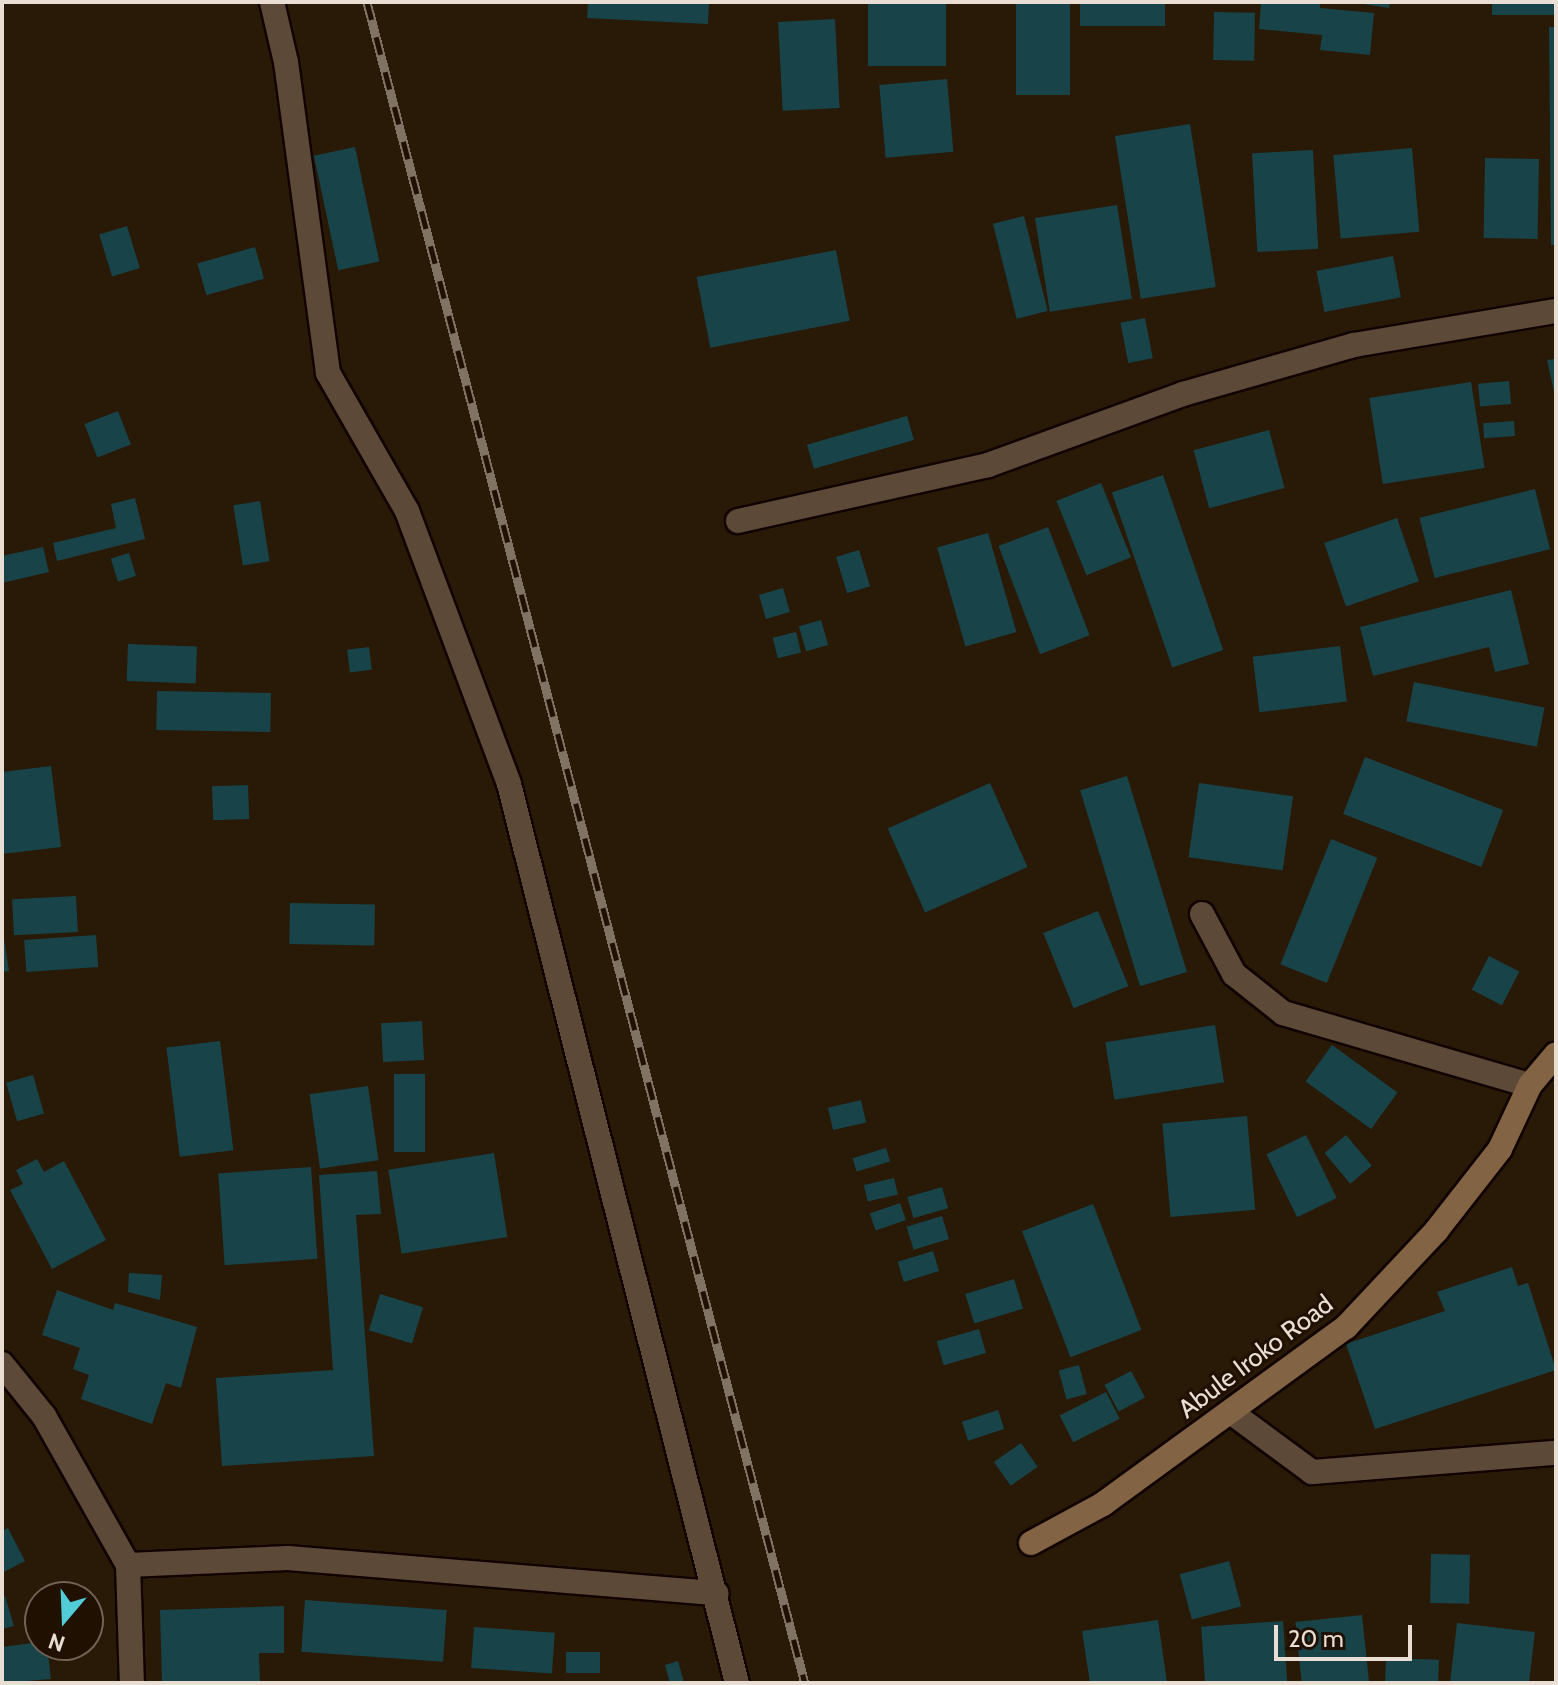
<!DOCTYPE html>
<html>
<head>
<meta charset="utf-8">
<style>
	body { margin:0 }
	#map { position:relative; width:1558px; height:1685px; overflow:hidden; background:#291907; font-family:Cabin,sans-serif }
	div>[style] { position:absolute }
	.building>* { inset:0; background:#184449; transform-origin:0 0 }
	.roads { filter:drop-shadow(2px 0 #110400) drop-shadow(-2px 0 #110400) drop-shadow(0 2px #110400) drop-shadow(0 -2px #110400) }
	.street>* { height:24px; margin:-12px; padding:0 12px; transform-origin:12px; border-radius:12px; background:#5c4937 }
	.secondary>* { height:24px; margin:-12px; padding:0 12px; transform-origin:12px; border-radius:12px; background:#826343 }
	.rail>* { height:9px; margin-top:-4.5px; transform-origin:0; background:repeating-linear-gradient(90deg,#1f1001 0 18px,#817364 0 36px); box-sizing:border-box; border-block:2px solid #817364 }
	span { translate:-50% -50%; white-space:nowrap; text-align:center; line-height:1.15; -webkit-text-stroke:6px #1f1001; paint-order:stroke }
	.street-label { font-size:26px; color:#e9ded3 }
	.frame { position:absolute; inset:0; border:4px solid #e9ded3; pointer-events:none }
	.north { position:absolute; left:24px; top:1581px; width:80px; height:80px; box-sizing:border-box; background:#1f1001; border:2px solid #706255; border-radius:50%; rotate:199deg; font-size:22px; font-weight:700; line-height:32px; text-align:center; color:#e9ded3 }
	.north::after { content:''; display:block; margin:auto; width:28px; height:36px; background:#52cbd9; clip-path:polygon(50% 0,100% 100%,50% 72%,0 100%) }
	.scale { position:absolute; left:1274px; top:1625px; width:138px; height:36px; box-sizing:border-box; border:4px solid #e9ded3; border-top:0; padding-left:10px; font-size:24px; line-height:28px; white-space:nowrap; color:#e9ded3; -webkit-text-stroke:6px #1f1001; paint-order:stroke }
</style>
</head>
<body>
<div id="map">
	<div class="building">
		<i style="clip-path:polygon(588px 2px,709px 2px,708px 24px,587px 18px)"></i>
		<i style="left:868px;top:2px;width:78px;height:64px"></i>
		<i style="left:1016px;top:2px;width:54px;height:93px"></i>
		<i style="left:1080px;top:2px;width:85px;height:24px"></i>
		<i style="clip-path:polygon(1261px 2px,1320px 2px,1320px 8px,1374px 13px,1370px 55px,1320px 50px,1322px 35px,1259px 29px)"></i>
		<i style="clip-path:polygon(1351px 2px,1390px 2px,1389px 8px)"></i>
		<i style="left:1492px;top:2px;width:64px;height:13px"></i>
		<i style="left:1214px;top:12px;width:41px;height:48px;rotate:1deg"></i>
		<i style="left:835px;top:19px;width:89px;height:57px;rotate:87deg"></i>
		<i style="clip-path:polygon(1549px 27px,1556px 27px,1556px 245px,1551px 245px)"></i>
		<i style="left:947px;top:79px;width:73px;height:68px;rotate:85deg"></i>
		<i style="left:1190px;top:124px;width:165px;height:76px;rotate:81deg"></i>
		<i style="left:355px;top:147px;width:117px;height:42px;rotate:78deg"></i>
		<i style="left:1412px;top:148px;width:84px;height:79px;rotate:85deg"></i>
		<i style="left:1313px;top:150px;width:99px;height:61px;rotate:87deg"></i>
		<i style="left:1485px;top:158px;width:54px;height:80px;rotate:1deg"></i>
		<i style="left:1117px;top:205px;width:95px;height:83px;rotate:81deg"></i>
		<i style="left:1024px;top:216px;width:98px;height:32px;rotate:76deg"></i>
		<i style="left:127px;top:226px;width:44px;height:29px;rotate:73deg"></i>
		<i style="left:255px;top:247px;width:33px;height:60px;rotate:74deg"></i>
		<i style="left:836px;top:250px;width:72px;height:142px;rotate:79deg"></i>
		<i style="left:1393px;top:256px;width:42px;height:78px;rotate:79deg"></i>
		<i style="left:1145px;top:318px;width:41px;height:25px;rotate:79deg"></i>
		<i style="clip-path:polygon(1556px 359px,1556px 396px,1555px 396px,1547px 360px)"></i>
		<i style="left:1509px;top:381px;width:23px;height:31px;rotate:85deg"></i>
		<i style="left:1471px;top:382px;width:87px;height:103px;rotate:81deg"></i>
		<i style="left:118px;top:411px;width:36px;height:36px;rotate:69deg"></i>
		<i style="left:907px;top:416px;width:25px;height:104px;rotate:74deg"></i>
		<i style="left:1514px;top:421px;width:15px;height:31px;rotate:86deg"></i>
		<i style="left:1269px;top:430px;width:60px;height:78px;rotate:75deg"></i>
		<i style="left:1163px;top:475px;width:185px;height:54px;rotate:71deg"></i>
		<i style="left:1101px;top:483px;width:80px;height:48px;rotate:68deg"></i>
		<i style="left:1535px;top:489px;width:62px;height:119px;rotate:76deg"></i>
		<i style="clip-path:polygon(135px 498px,145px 539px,57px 561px,53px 543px,116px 528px,111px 504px)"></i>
		<i style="left:260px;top:501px;width:61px;height:27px;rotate:81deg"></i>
		<i style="left:1397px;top:518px;width:67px;height:77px;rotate:71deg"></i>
		<i style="left:1048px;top:527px;width:116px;height:53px;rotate:69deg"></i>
		<i style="left:988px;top:533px;width:103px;height:53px;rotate:74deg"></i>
		<i style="clip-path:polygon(43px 547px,49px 572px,2px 583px,2px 556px)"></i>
		<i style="left:859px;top:550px;width:38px;height:24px;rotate:73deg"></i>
		<i style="left:129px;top:553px;width:24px;height:19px;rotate:73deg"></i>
		<i style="left:783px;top:588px;width:25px;height:25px;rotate:74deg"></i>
		<i style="clip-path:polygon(1511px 590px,1529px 664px,1495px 672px,1489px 647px,1373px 676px,1360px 627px)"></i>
		<i style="left:821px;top:620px;width:26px;height:23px;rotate:74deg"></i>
		<i style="left:796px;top:632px;width:21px;height:24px;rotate:76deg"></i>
		<i style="left:128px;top:644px;width:69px;height:37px;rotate:2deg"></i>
		<i style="left:1340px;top:646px;width:56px;height:88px;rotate:83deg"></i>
		<i style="left:369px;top:647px;width:23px;height:22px;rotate:83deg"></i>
		<i style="left:1414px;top:682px;width:133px;height:40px;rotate:11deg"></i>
		<i style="left:157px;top:691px;width:114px;height:39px;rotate:1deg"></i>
		<i style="left:1365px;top:757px;width:148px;height:61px;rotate:21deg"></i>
		<i style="clip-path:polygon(51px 766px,61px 847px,2px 854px,2px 772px)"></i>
		<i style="left:1127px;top:776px;width:205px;height:49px;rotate:73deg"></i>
		<i style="left:990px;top:783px;width:92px;height:112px;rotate:66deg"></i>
		<i style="left:1199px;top:783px;width:95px;height:75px;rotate:8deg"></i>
		<i style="left:248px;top:785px;width:34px;height:36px;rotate:88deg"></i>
		<i style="left:1331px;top:839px;width:50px;height:135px;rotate:22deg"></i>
		<i style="left:76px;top:896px;width:36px;height:64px;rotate:87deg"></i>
		<i style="left:290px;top:903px;width:85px;height:41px;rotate:1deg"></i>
		<i style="left:1098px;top:911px;width:81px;height:59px;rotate:68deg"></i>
		<i style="left:96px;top:935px;width:32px;height:72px;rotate:86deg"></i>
		<i style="clip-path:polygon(4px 939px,9px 971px,2px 972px,2px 940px)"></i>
		<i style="left:1489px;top:956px;width:34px;height:38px;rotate:27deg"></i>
		<i style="left:422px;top:1021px;width:39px;height:41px;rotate:87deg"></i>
		<i style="left:1215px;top:1025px;width:58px;height:111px;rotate:81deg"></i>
		<i style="left:220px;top:1041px;width:110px;height:54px;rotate:83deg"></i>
		<i style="left:1332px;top:1045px;width:81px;height:45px;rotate:36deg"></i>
		<i style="left:394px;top:1074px;width:31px;height:78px"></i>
		<i style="left:33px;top:1075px;width:40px;height:28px;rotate:74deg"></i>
		<i style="left:368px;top:1086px;width:75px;height:59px;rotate:82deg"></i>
		<i style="left:861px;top:1100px;width:23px;height:34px;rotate:77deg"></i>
		<i style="left:1247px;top:1116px;width:94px;height:85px;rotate:85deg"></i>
		<i style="left:1306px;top:1135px;width:70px;height:44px;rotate:64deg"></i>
		<i style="left:1346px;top:1135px;width:40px;height:28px;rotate:50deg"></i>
		<i style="left:886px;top:1148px;width:14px;height:35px;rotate:73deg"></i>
		<i style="left:494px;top:1153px;width:85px;height:107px;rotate:81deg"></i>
		<i style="clip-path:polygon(37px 1159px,44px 1172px,64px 1161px,106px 1240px,52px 1269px,10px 1190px,23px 1184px,16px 1170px)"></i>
		<i style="left:311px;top:1167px;width:92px;height:93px;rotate:86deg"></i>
		<i style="clip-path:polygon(377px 1171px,381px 1214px,356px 1215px,374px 1456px,222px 1466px,216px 1378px,333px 1370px,319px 1175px)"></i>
		<i style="left:894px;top:1178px;width:17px;height:31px;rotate:77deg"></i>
		<i style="left:942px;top:1187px;width:22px;height:36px;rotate:74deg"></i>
		<i style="left:900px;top:1203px;width:18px;height:32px;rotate:71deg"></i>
		<i style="left:1093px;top:1204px;width:135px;height:76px;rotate:69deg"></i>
		<i style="left:942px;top:1216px;width:24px;height:37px;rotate:73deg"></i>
		<i style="left:933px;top:1251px;width:21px;height:37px;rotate:73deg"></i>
		<i style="clip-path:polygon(1512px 1267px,1518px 1286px,1528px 1283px,1556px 1370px,1375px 1429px,1346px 1344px,1445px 1311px,1437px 1292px)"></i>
		<i style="clip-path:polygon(129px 1273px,162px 1275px,160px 1300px,128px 1292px)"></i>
		<i style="left:1014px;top:1279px;width:31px;height:51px;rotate:73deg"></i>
		<i style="clip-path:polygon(57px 1290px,113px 1310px,115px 1303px,197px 1327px,181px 1388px,166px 1383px,152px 1424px,81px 1399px,89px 1375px,73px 1369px,80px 1348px,42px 1335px)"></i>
		<i style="left:380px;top:1294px;width:45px;height:38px;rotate:17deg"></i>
		<i style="left:979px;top:1329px;width:25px;height:44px;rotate:74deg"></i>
		<i style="left:1079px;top:1365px;width:30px;height:21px;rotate:75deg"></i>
		<i style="left:1131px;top:1371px;width:30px;height:30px;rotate:62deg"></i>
		<i style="left:1106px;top:1392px;width:30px;height:52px;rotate:63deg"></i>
		<i style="left:998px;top:1410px;width:20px;height:38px;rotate:72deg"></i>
		<i style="left:1021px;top:1443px;width:29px;height:33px;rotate:55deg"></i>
		<i style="clip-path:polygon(8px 1528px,25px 1561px,2px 1573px,2px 1531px)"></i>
		<i style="left:1431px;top:1554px;width:39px;height:49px;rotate:1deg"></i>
		<i style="left:1229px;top:1561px;width:47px;height:51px;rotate:75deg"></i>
		<i style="clip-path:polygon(5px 1596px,14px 1626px,2px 1629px,2px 1597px)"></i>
		<i style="left:305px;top:1600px;width:142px;height:52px;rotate:4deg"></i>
		<i style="clip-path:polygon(284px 1606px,284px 1653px,259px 1653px,260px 1683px,162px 1683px,160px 1610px)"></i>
		<i style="left:1362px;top:1615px;width:68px;height:67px;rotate:84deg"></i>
		<i style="clip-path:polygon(1158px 1620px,1167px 1683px,1090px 1683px,1082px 1631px)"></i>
		<i style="left:1283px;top:1621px;width:62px;height:82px;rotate:86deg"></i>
		<i style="clip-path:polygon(1457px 1623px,1535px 1632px,1529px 1683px,1450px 1683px)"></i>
		<i style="left:474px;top:1627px;width:81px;height:41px;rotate:4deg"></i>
		<i style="clip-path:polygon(40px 1642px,47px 1645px,51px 1679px,2px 1683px,2px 1647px)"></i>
		<i style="left:600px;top:1652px;width:21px;height:34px;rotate:90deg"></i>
		<i style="left:1386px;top:1658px;width:53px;height:25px;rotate:2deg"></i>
		<i style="clip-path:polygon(678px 1661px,684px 1683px,670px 1683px,665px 1665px)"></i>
	</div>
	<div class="roads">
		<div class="street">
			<i style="left:272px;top:2px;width:62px;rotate:76.9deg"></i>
			<i style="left:286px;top:62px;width:314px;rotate:82.3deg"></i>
			<i style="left:328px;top:373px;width:159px;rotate:60.2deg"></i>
			<i style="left:407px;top:511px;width:291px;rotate:69.5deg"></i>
			<i style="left:509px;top:784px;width:927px;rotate:75.77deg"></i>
			<i style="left:738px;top:521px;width:256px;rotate:-12.6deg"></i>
			<i style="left:988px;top:465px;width:208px;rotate:-20deg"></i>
			<i style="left:1183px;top:394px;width:178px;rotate:-16deg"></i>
			<i style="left:1354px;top:345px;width:205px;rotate:-9.6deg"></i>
			<i style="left:1202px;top:914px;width:68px;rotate:61.9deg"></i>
			<i style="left:1234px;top:974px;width:63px;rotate:38.5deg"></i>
			<i style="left:1283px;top:1013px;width:257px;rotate:16.3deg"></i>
			<i style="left:2px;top:1364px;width:67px;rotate:51.1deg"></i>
			<i style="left:44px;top:1416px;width:171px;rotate:60.6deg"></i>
			<i style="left:128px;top:1565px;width:118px;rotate:88.1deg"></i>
			<i style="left:1232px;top:1413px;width:99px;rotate:36.4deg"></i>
			<i style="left:1312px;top:1472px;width:245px;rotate:-4.5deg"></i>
			<i style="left:128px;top:1565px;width:160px;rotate:-2.5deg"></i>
			<i style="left:288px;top:1558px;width:430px;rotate:4.7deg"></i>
		</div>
		<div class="secondary">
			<i style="left:1031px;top:1543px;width:82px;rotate:-28.4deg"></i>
			<i style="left:1103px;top:1504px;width:301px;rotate:-36.1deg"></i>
			<i style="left:1346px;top:1327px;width:132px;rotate:-46.8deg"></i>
			<i style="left:1436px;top:1231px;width:104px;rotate:-52deg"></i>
			<i style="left:1500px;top:1149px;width:71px;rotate:-64.9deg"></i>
			<i style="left:1530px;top:1085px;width:40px;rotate:-50deg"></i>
		</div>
	</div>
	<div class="rail">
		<i style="left:367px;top:2px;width:1737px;rotate:75.4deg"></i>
	</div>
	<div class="street-label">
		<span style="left:1256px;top:1357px;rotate:-37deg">Abule Iroko Road</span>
	</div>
	<div class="frame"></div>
	<div class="north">N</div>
	<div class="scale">20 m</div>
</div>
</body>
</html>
